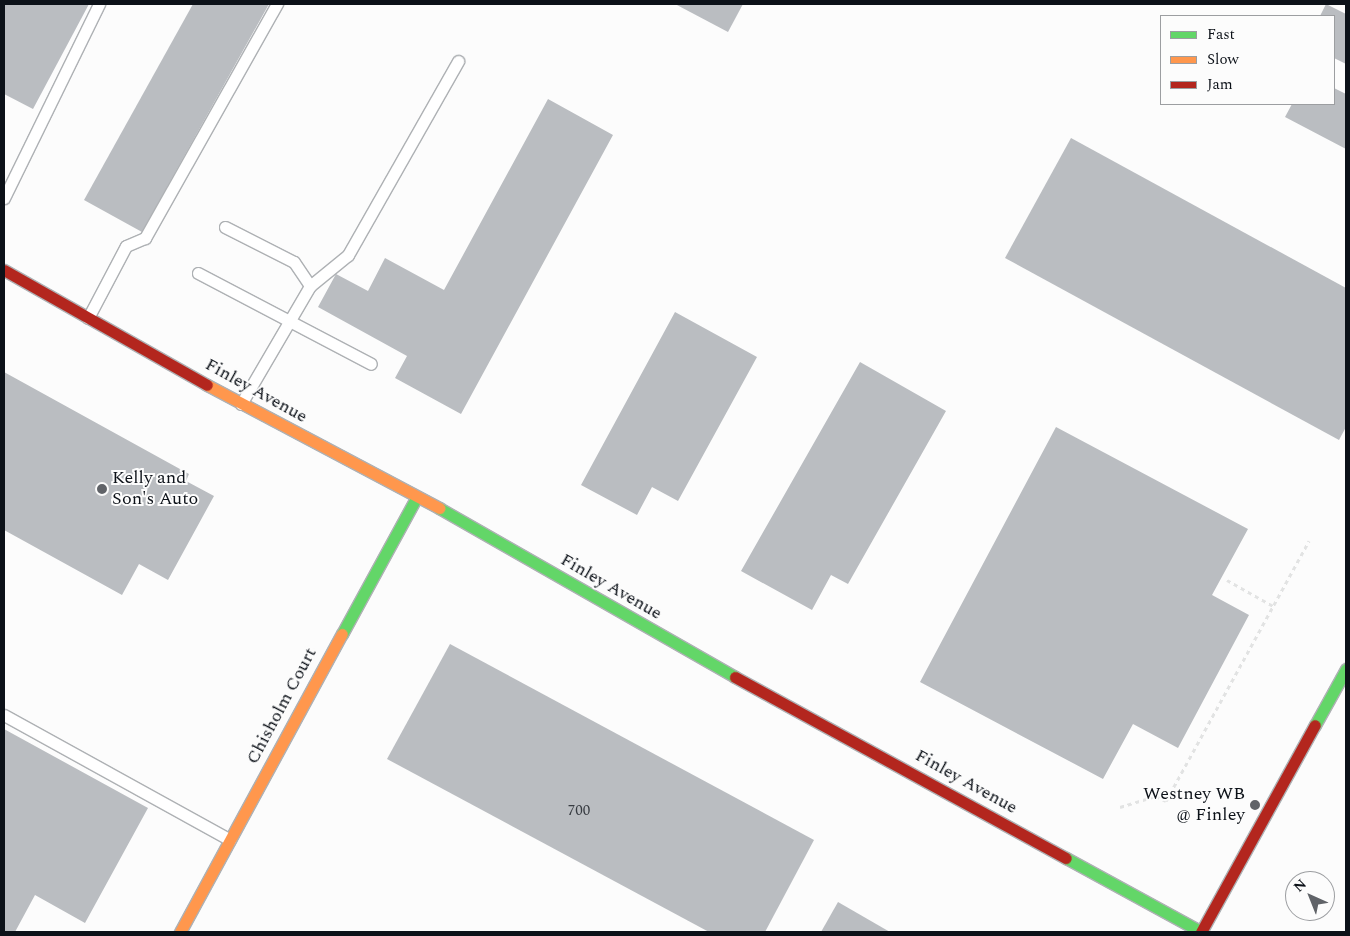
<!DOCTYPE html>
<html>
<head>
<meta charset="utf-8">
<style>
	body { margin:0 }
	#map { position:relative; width:1350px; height:936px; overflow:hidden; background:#fcfcfc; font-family:Spectral,serif }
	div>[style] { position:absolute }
	.building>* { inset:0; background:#babdc1 }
	.path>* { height:3px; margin-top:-1.5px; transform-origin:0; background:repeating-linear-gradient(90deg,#e2e3e3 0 4px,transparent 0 8px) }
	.roads { filter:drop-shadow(1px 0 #aeb1b4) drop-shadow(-1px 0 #aeb1b4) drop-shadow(0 1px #aeb1b4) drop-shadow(0 -1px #aeb1b4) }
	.lane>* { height:11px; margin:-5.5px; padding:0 5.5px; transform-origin:5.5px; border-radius:5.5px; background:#fff }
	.fast>* { height:11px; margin:-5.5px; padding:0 5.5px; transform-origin:5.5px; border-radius:5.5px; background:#63d668 }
	.slow>* { height:11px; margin:-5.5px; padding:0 5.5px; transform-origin:5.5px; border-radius:5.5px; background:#ff974d }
	.jam>* { height:11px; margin:-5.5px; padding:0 5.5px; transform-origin:5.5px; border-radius:5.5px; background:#b3261e }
	.dots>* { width:14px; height:14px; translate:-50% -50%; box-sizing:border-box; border:2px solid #fcfcfc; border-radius:50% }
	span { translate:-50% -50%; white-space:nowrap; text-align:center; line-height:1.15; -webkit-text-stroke:4px #fcfcfc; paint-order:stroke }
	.number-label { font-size:15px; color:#383c42 }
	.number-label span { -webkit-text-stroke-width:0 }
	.street-label { font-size:18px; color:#0c1118 }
	.poi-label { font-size:18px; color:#0c1118 }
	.left { translate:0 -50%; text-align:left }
	.right { translate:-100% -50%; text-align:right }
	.frame { position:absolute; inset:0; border:5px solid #0c1118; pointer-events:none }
	.legend { position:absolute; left:1160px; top:15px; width:175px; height:90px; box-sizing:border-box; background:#fcfcfc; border:1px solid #9c9ea1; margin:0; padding:6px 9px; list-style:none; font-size:15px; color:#0c1118 }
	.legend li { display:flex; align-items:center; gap:10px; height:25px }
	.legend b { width:25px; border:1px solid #9c9ea1 }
	.north { position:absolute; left:1285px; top:871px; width:50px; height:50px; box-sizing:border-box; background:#fcfcfc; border:1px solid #9c9ea1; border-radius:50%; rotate:316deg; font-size:14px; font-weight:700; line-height:20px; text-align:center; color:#0c1118 }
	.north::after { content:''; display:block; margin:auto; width:18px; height:22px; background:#606368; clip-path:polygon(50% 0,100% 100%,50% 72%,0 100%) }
</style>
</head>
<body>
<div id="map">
	<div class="building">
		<i style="clip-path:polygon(4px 4px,89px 4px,33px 109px,4px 94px)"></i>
		<i style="clip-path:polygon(193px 4px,269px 4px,142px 232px,84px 200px)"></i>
		<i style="clip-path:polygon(675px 4px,743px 4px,728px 32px)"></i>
		<i style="clip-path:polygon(1326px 4px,1346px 14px,1346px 64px,1334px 58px,1334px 16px,1320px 16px)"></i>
		<i style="clip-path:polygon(1334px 88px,1346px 94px,1346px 149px,1285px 117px,1292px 104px,1334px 104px)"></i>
		<i style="clip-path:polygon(548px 99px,613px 135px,461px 414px,395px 378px,407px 356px,318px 307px,336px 274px,368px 291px,385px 258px,444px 290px)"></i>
		<i style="clip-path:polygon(1071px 138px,1346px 288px,1346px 427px,1339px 440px,1005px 258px)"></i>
		<i style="clip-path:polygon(675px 312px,757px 357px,678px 501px,652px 487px,637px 515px,581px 485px)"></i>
		<i style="clip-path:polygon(860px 362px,946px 411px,848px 584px,831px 575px,812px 610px,741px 571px)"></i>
		<i style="clip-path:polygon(4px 372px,189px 474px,186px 481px,214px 496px,168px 580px,139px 564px,122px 595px,4px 530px)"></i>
		<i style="clip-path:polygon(1056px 427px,1248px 529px,1212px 595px,1249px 615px,1178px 748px,1133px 724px,1103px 779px,920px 682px)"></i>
		<i style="clip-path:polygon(450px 644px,814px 840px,765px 932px,709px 932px,387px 759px)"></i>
		<i style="clip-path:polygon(4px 729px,148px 808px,85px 923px,35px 895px,15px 932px,4px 932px)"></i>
		<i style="clip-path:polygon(838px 902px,890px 932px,821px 932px)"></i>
	</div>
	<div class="path">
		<i style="left:1227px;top:580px;width:55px;rotate:29.4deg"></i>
		<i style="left:1120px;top:807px;width:38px;rotate:-17deg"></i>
		<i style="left:1156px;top:796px;width:11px;rotate:27deg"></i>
		<i style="left:1166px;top:801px;width:297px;rotate:-61.2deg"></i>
	</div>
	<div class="roads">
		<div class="lane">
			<i style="left:4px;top:198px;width:216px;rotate:-63.9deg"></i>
			<i style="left:225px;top:227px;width:77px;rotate:26.9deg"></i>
			<i style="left:294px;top:262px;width:29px;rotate:56deg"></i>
			<i style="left:198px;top:273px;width:195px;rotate:27.7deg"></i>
			<i style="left:88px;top:318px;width:81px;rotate:-62.2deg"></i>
			<i style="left:126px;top:246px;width:21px;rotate:-23deg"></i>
			<i style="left:145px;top:238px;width:269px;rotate:-60.6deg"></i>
			<i style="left:241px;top:404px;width:137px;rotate:-59.7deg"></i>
			<i style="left:310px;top:286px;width:49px;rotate:-39.2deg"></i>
			<i style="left:348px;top:255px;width:223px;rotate:-60.4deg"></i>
			<i style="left:4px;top:715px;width:258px;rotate:28.9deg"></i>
		</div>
		<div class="fast">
			<i style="left:439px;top:508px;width:341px;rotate:29.7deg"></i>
			<i style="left:342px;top:634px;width:155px;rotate:-61.4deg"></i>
			<i style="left:1315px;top:725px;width:64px;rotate:-61deg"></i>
			<i style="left:1066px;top:858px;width:155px;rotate:28.6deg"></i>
		</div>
		<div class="slow">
			<i style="left:207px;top:385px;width:263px;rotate:27.9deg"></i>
			<i style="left:180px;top:932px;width:339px;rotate:-61.5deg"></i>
		</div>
		<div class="jam">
			<i style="left:4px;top:270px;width:233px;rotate:29.5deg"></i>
			<i style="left:735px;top:677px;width:377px;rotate:28.7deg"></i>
			<i style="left:1201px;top:932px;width:236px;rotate:-61.2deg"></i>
		</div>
	</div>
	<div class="dots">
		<i style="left:102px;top:489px;background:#606368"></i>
		<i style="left:1255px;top:805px;background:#606368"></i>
	</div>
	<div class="number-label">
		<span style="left:579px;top:811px">700</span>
	</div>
	<div class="street-label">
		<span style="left:256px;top:391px;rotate:29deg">Finley Avenue</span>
		<span style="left:611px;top:587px;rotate:30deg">Finley Avenue</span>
		<span style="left:282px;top:706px;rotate:-62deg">Chisholm Court</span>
		<span style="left:966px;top:782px;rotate:29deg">Finley Avenue</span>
	</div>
	<div class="poi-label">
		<span class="left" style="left:112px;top:489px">Kelly and<br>Son's Auto</span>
		<span class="right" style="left:1245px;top:805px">Westney WB<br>@ Finley</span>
	</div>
	<div class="frame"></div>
	<ul class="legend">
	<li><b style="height:6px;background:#63d668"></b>Fast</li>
	<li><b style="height:6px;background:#ff974d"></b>Slow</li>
	<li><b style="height:6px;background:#b3261e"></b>Jam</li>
	</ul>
	<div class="north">N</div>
</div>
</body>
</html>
